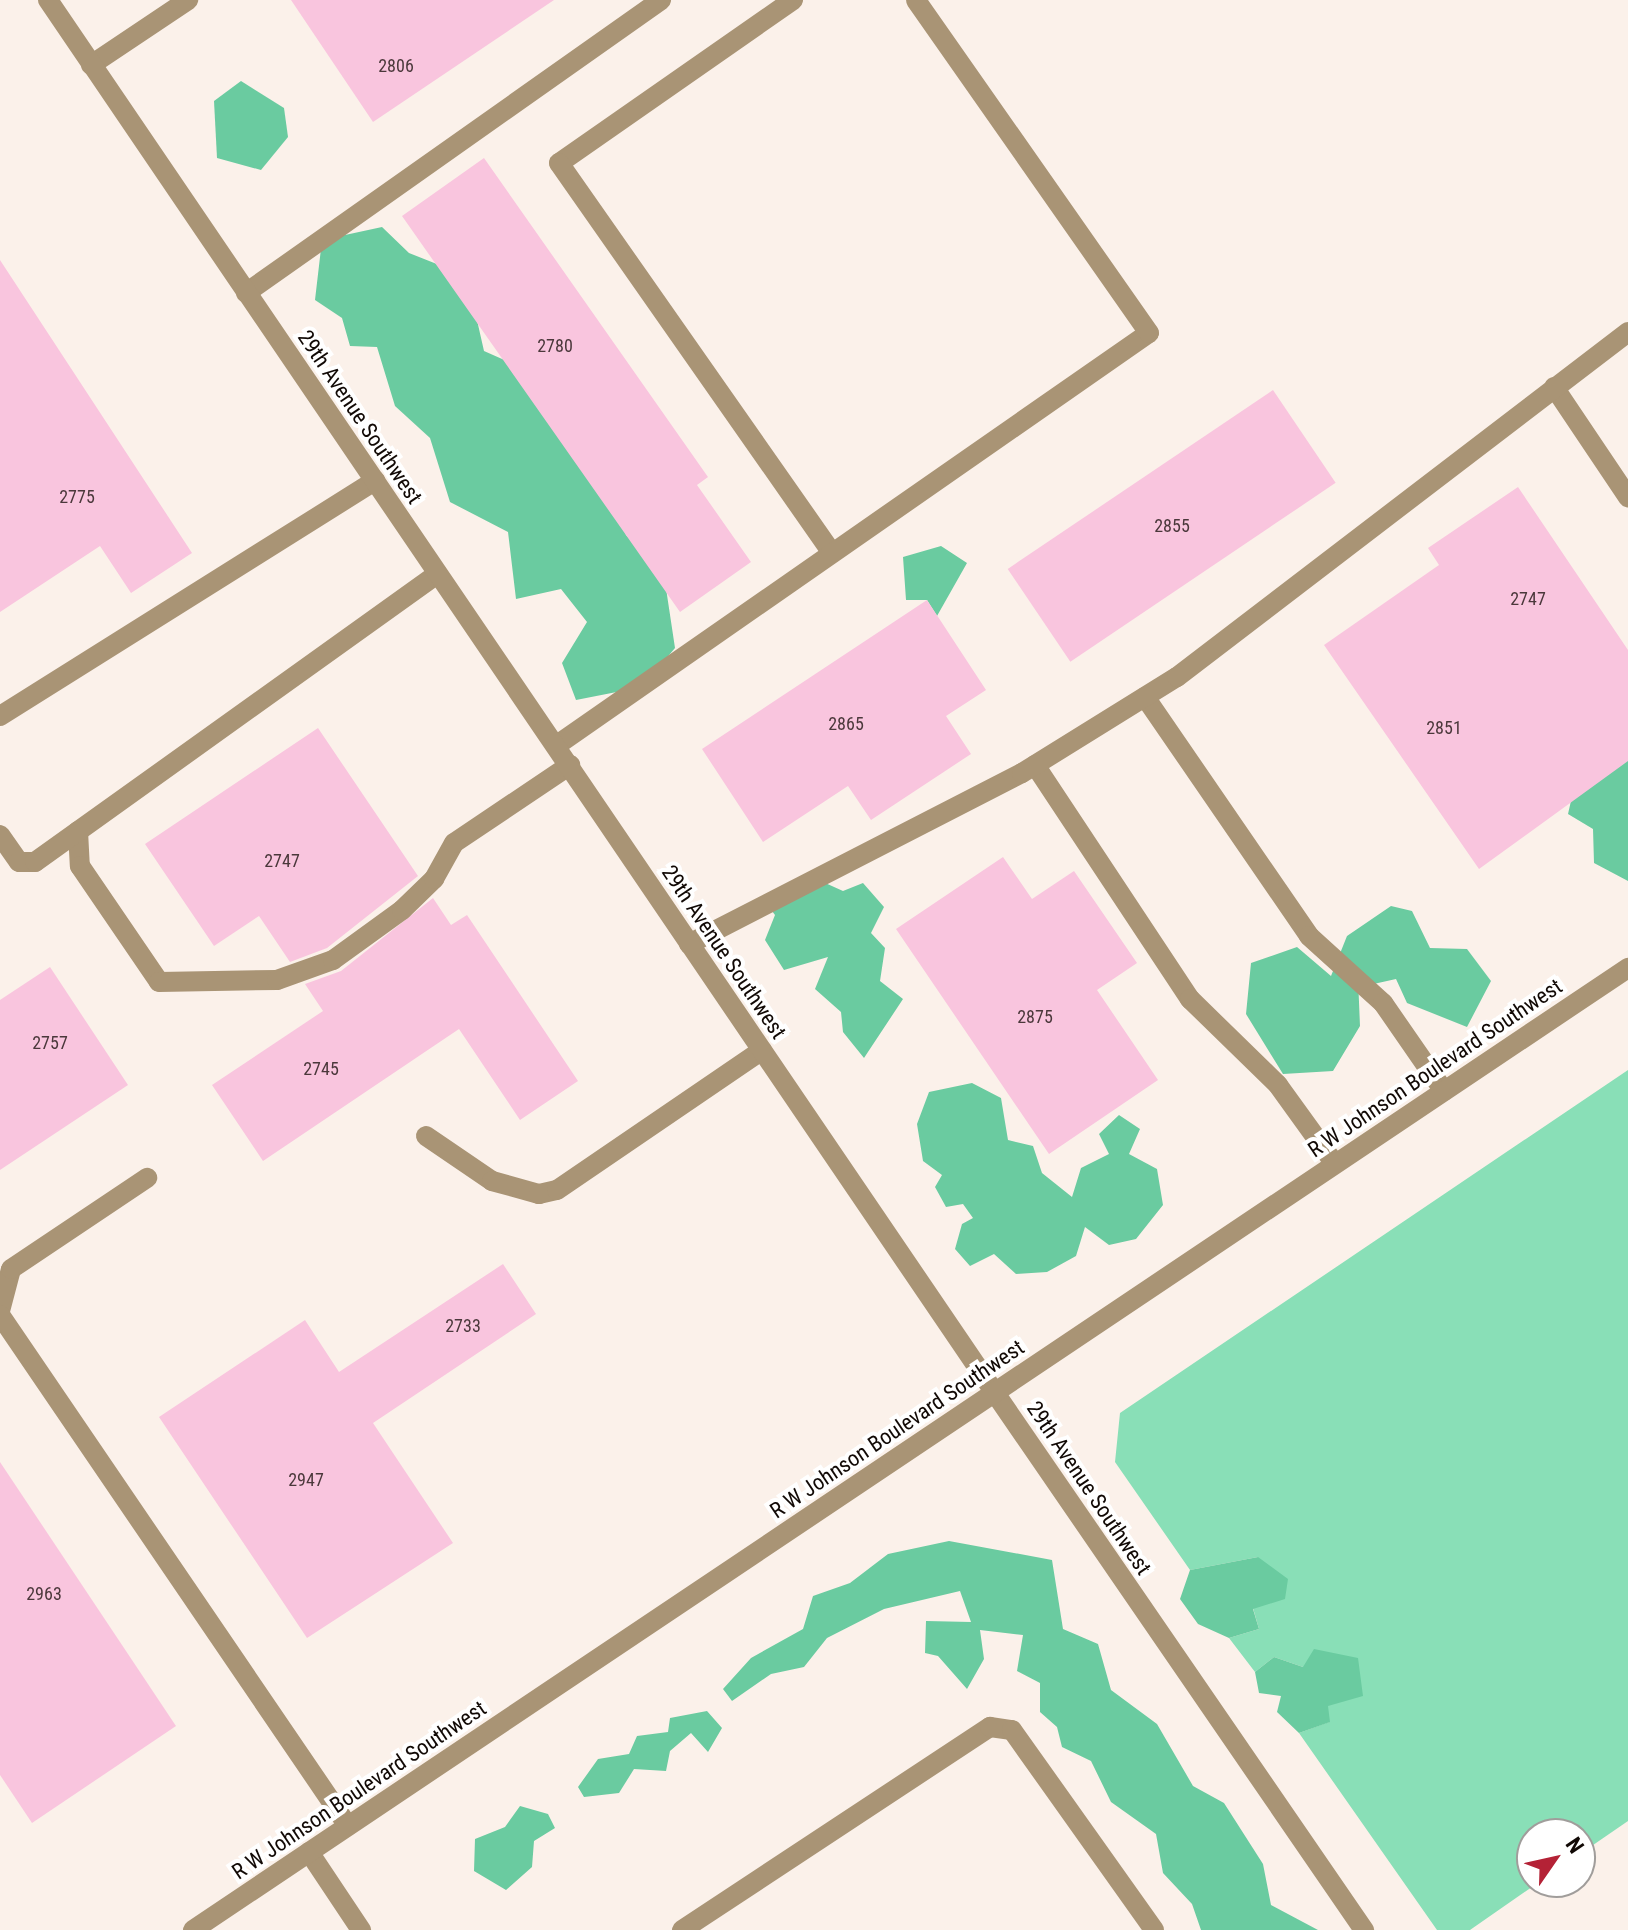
<!DOCTYPE html>
<html>
<head>
<meta charset="utf-8">
<style>
	body { margin:0 }
	#map { position:relative; width:1628px; height:1930px; overflow:hidden; background:#fbf1ea; font-family:"Roboto Condensed",sans-serif }
	div>[style] { position:absolute }
	.green>* { inset:0; background:#89dfb7 }
	.forest>* { inset:0; background:#6acba0 }
	.building>* { inset:0; background:#f9c5de; transform-origin:0 0 }
	.service>* { height:20px; margin:-10px; padding:0 10px; transform-origin:10px; border-radius:10px; background:#a99475 }
	.minor>* { height:20px; margin:-10px; padding:0 10px; transform-origin:10px; border-radius:10px; background:#a99475 }
	.tertiary>* { height:20px; margin:-10px; padding:0 10px; transform-origin:10px; border-radius:10px; background:#a99475 }
	span { translate:-50% -50%; white-space:nowrap; text-align:center; line-height:1.15; -webkit-text-stroke:8px #fff; paint-order:stroke }
	.number-label { font-size:18px; color:#4b383b }
	.number-label span { -webkit-text-stroke-width:0 }
	.street-label { font-size:22px; color:#110905 }
	.north { position:absolute; left:1516px; top:1818px; width:80px; height:80px; box-sizing:border-box; background:#fff; border:2px solid #a09d9b; border-radius:50%; rotate:56deg; font-size:22px; font-weight:700; line-height:32px; text-align:center; color:#110905 }
	.north::after { content:''; display:block; margin:auto; width:28px; height:36px; background:#b42236; clip-path:polygon(50% 0,100% 100%,50% 72%,0 100%) }
</style>
</head>
<body>
<div id="map">
	<div class="green">
		<i style="clip-path:polygon(1628px 1070px,1628px 1821px,1580px 1854px,1580px 1834px,1532px 1834px,1532px 1882px,1539px 1882px,1470px 1930px,1437px 1930px,1299px 1733px,1329px 1722px,1303px 1667px,1274px 1657px,1255px 1672px,1229px 1638px,1259px 1629px,1253px 1608px,1258px 1557px,1190px 1570px,1115px 1462px,1120px 1413px)"></i>
	</div>
	<div class="forest">
		<i style="clip-path:polygon(241px 81px,284px 108px,288px 137px,261px 170px,217px 158px,214px 101px)"></i>
		<i style="clip-path:polygon(382px 227px,409px 253px,467px 276px,484px 351px,548px 379px,602px 449px,626px 535px,664px 575px,675px 648px,642px 687px,576px 700px,562px 663px,587px 622px,561px 589px,516px 599px,508px 532px,450px 502px,430px 438px,395px 406px,377px 347px,350px 346px,342px 318px,315px 300px,322px 240px)"></i>
		<i style="clip-path:polygon(941px 546px,967px 563px,937px 616px,927px 600px,906px 600px,903px 557px)"></i>
		<i style="clip-path:polygon(1628px 739px,1628px 881px,1594px 863px,1593px 829px,1568px 814px,1578px 770px)"></i>
		<i style="clip-path:polygon(823px 882px,843px 891px,863px 883px,884px 907px,871px 933px,885px 948px,880px 981px,903px 999px,864px 1058px,843px 1032px,841px 1012px,815px 989px,828px 957px,784px 970px,765px 940px,775px 915px,769px 907px)"></i>
		<i style="clip-path:polygon(1391px 906px,1412px 911px,1430px 948px,1467px 949px,1491px 981px,1467px 1027px,1407px 1003px,1396px 979px,1369px 985px,1358px 978px,1360px 1026px,1333px 1071px,1283px 1074px,1246px 1014px,1251px 963px,1297px 947px,1331px 976px,1347px 936px)"></i>
		<i style="clip-path:polygon(972px 1083px,1001px 1098px,1008px 1140px,1033px 1146px,1042px 1173px,1072px 1197px,1081px 1168px,1109px 1154px,1099px 1134px,1119px 1115px,1140px 1129px,1129px 1154px,1157px 1169px,1163px 1205px,1136px 1239px,1109px 1245px,1085px 1227px,1076px 1256px,1047px 1272px,1016px 1274px,994px 1254px,970px 1266px,955px 1249px,962px 1224px,973px 1218px,963px 1204px,946px 1207px,935px 1187px,942px 1175px,923px 1161px,917px 1124px,929px 1092px)"></i>
		<i style="clip-path:polygon(949px 1541px,1052px 1560px,1063px 1629px,1098px 1644px,1111px 1690px,1157px 1724px,1193px 1786px,1224px 1803px,1263px 1864px,1271px 1905px,1318px 1930px,1201px 1930px,1192px 1904px,1163px 1873px,1156px 1834px,1111px 1802px,1091px 1761px,1062px 1747px,1057px 1727px,1040px 1712px,1040px 1683px,1017px 1671px,1023px 1635px,980px 1630px,984px 1659px,967px 1689px,938px 1656px,925px 1653px,926px 1621px,971px 1622px,960px 1591px,884px 1609px,827px 1638px,804px 1667px,771px 1674px,732px 1701px,723px 1689px,751px 1658px,803px 1629px,813px 1596px,850px 1583px,888px 1554px)"></i>
		<i style="clip-path:polygon(1258px 1557px,1288px 1579px,1285px 1599px,1253px 1609px,1259px 1629px,1229px 1638px,1198px 1624px,1180px 1599px,1190px 1570px)"></i>
		<i style="clip-path:polygon(1314px 1649px,1358px 1658px,1363px 1696px,1328px 1706px,1330px 1722px,1299px 1733px,1277px 1712px,1281px 1696px,1259px 1693px,1255px 1672px,1274px 1657px,1303px 1667px)"></i>
		<i style="clip-path:polygon(707px 1711px,722px 1728px,708px 1752px,691px 1733px,670px 1751px,666px 1771px,634px 1769px,619px 1793px,584px 1797px,578px 1787px,598px 1759px,629px 1754px,637px 1736px,668px 1732px,670px 1718px)"></i>
		<i style="clip-path:polygon(520px 1806px,548px 1814px,555px 1828px,534px 1841px,532px 1867px,506px 1890px,474px 1871px,475px 1839px,505px 1827px)"></i>
	</div>
	<div class="building">
		<i style="clip-path:polygon(291px 0,554px 0,373px 122px)"></i>
		<i style="clip-path:polygon(484px 158px,708px 477px,697px 485px,751px 562px,680px 612px,402px 216px)"></i>
		<i style="clip-path:polygon(0 260px,192px 553px,131px 593px,100px 546px,0 612px)"></i>
		<i style="left:1273px;top:390px;width:112px;height:320px;rotate:56deg"></i>
		<i style="clip-path:polygon(1518px 487px,1628px 650px,1628px 761px,1479px 869px,1324px 645px,1439px 565px,1428px 548px)"></i>
		<i style="clip-path:polygon(927px 600px,986px 690px,946px 716px,971px 754px,871px 820px,848px 786px,763px 842px,702px 749px)"></i>
		<i style="clip-path:polygon(318px 728px,418px 876px,327px 948px,290px 962px,259px 916px,214px 946px,145px 844px)"></i>
		<i style="clip-path:polygon(1003px 857px,1032px 899px,1074px 871px,1137px 963px,1097px 990px,1158px 1080px,1049px 1154px,896px 929px)"></i>
		<i style="clip-path:polygon(433px 898px,451px 925px,467px 915px,578px 1081px,520px 1120px,459px 1029px,263px 1161px,212px 1085px,323px 1011px,305px 984px,341px 971px)"></i>
		<i style="clip-path:polygon(50px 967px,128px 1085px,0 1170px,0 1000px)"></i>
		<i style="clip-path:polygon(503px 1264px,536px 1314px,373px 1423px,453px 1543px,307px 1638px,159px 1417px,305px 1320px,339px 1372px)"></i>
		<i style="clip-path:polygon(0 1462px,176px 1726px,32px 1823px,0 1775px)"></i>
	</div>
	<div class="service">
		<i style="left:793px;top:0;width:285px;rotate:145.1deg"></i>
		<i style="left:559px;top:163px;width:476px;rotate:55deg"></i>
		<i style="left:91px;top:65px;width:117px;rotate:-33.8deg"></i>
		<i style="left:246px;top:293px;width:508px;rotate:-35.22deg"></i>
		<i style="left:1554px;top:387px;width:133px;rotate:56.1deg"></i>
		<i style="left:1145px;top:697px;width:290px;rotate:55.5deg"></i>
		<i style="left:1309px;top:936px;width:100px;rotate:42.2deg"></i>
		<i style="left:1383px;top:1003px;width:107px;rotate:55.3deg"></i>
		<i style="left:0;top:716px;width:443px;rotate:-32.1deg"></i>
		<i style="left:557px;top:745px;width:721px;rotate:-34.84deg"></i>
		<i style="left:1149px;top:333px;width:406px;rotate:-125deg"></i>
		<i style="left:1035px;top:765px;width:281px;rotate:56.5deg"></i>
		<i style="left:1190px;top:999px;width:123px;rotate:44.3deg"></i>
		<i style="left:1278px;top:1085px;width:97px;rotate:54.2deg"></i>
		<i style="left:78px;top:831px;width:35px;rotate:87deg"></i>
		<i style="left:80px;top:866px;width:140px;rotate:55.7deg"></i>
		<i style="left:159px;top:982px;width:118px;rotate:-1deg"></i>
		<i style="left:277px;top:980px;width:59px;rotate:-19.7deg"></i>
		<i style="left:333px;top:960px;width:85px;rotate:-35.9deg"></i>
		<i style="left:402px;top:910px;width:45px;rotate:-44.1deg"></i>
		<i style="left:434px;top:879px;width:41px;rotate:-60.9deg"></i>
		<i style="left:454px;top:843px;width:140px;rotate:-33.9deg"></i>
		<i style="left:0;top:835px;width:33px;rotate:55deg"></i>
		<i style="left:19px;top:862px;width:16px"></i>
		<i style="left:35px;top:862px;width:495px;rotate:-35.6deg"></i>
		<i style="left:689px;top:944px;width:374px;rotate:-27.2deg"></i>
		<i style="left:1022px;top:773px;width:182px;rotate:-31.8deg"></i>
		<i style="left:1177px;top:677px;width:568px;rotate:-37.41deg"></i>
		<i style="left:426px;top:1136px;width:80px;rotate:34.3deg"></i>
		<i style="left:492px;top:1181px;width:49px;rotate:15.5deg"></i>
		<i style="left:539px;top:1194px;width:18px;rotate:-13deg"></i>
		<i style="left:557px;top:1190px;width:248px;rotate:-34.3deg"></i>
		<i style="left:0;top:1311px;width:43px;rotate:-75.3deg"></i>
		<i style="left:11px;top:1269px;width:164px;rotate:-33.8deg"></i>
		<i style="left:0;top:1315px;width:618px;rotate:55.74deg"></i>
		<i style="left:309px;top:1852px;width:94px;rotate:56.3deg"></i>
		<i style="left:682px;top:1930px;width:369px;rotate:-33.4deg"></i>
		<i style="left:990px;top:1727px;width:22px;rotate:8deg"></i>
		<i style="left:1012px;top:1730px;width:245px;rotate:54.6deg"></i>
	</div>
	<div class="minor">
		<i style="left:995px;top:1393px;width:652px;rotate:55.51deg"></i>
	</div>
	<div class="tertiary">
		<i style="left:48px;top:0;width:1684px;rotate:55.79deg"></i>
		<i style="left:193px;top:1930px;width:1728px;rotate:-33.84deg"></i>
	</div>
	<div class="number-label">
		<span style="left:396px;top:66px">2806</span>
		<span style="left:555px;top:346px">2780</span>
		<span style="left:77px;top:497px">2775</span>
		<span style="left:1172px;top:526px">2855</span>
		<span style="left:1528px;top:599px">2747</span>
		<span style="left:846px;top:724px">2865</span>
		<span style="left:1444px;top:728px">2851</span>
		<span style="left:282px;top:861px">2747</span>
		<span style="left:1035px;top:1017px">2875</span>
		<span style="left:50px;top:1043px">2757</span>
		<span style="left:321px;top:1069px">2745</span>
		<span style="left:463px;top:1326px">2733</span>
		<span style="left:306px;top:1480px">2947</span>
		<span style="left:44px;top:1594px">2963</span>
	</div>
	<div class="street-label">
		<span style="left:360px;top:417px;rotate:56deg">29th Avenue Southwest</span>
		<span style="left:724px;top:952px;rotate:56deg">29th Avenue Southwest</span>
		<span style="left:1435px;top:1068px;rotate:-34deg">R W Johnson Boulevard Southwest</span>
		<span style="left:897px;top:1429px;rotate:-34deg">R W Johnson Boulevard Southwest</span>
		<span style="left:1089px;top:1488px;rotate:56deg">29th Avenue Southwest</span>
		<span style="left:359px;top:1790px;rotate:-34deg">R W Johnson Boulevard Southwest</span>
	</div>
	<div class="north">N</div>
</div>
</body>
</html>
